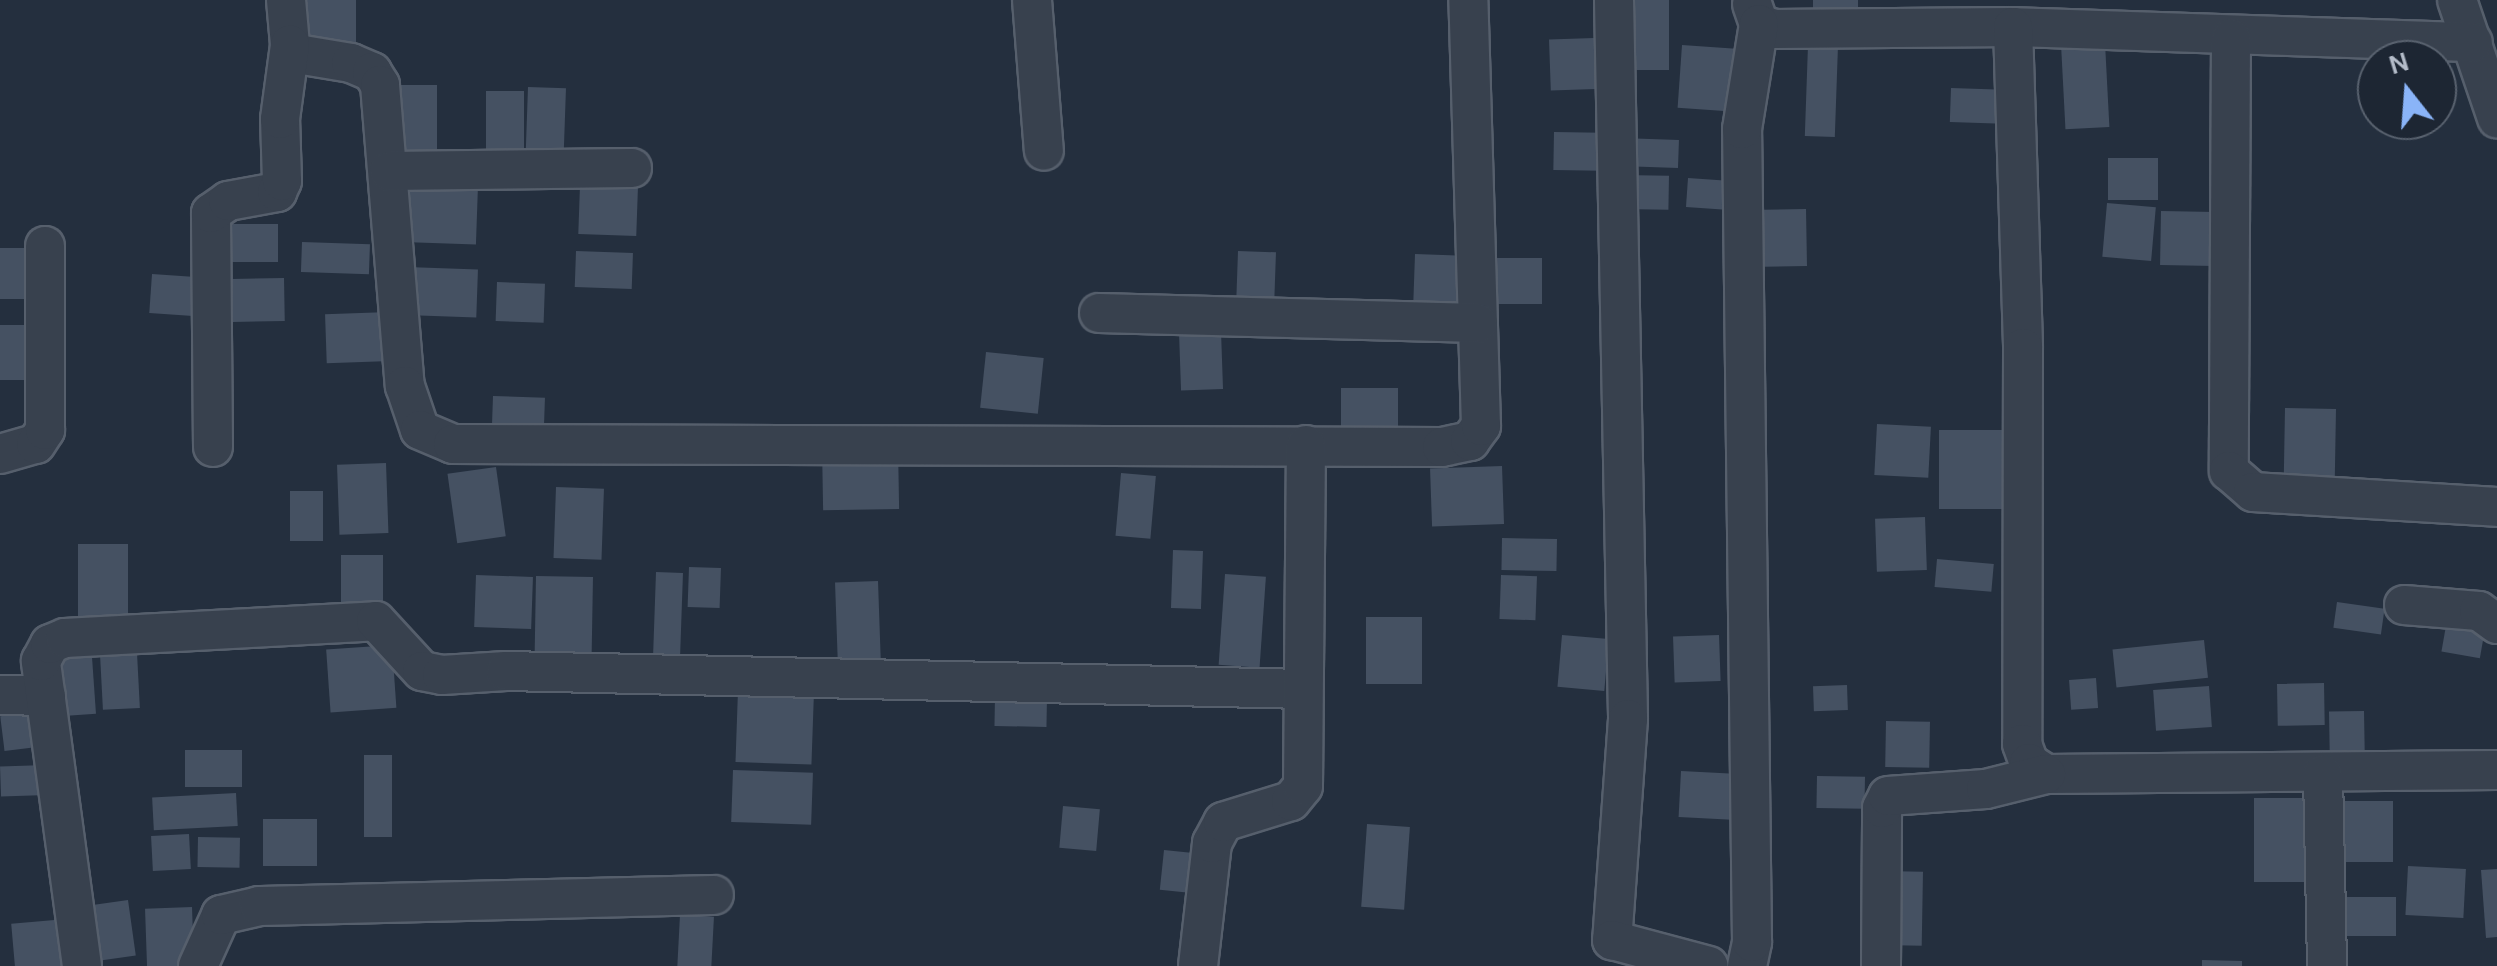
<!DOCTYPE html>
<html>
<head>
<meta charset="utf-8">
<style>
	body { margin:0 }
	#map { position:relative; width:2497px; height:966px; overflow:hidden; background:#242f3e; font-family:Karla,sans-serif }
	div>[style] { position:absolute }
	.building>* { inset:0; background:#455162; transform-origin:0 0 }
	.roads { filter:drop-shadow(2px 0 #565f6c) drop-shadow(-2px 0 #565f6c) drop-shadow(0 2px #565f6c) drop-shadow(0 -2px #565f6c) }
	.street>* { height:38px; margin:-19px; padding:0 19px; transform-origin:19px; border-radius:19px; background:#38414e }
	span { translate:-50% -50%; white-space:nowrap; text-align:center; line-height:1.15; -webkit-text-stroke:9px #1d2633; paint-order:stroke }
	.north { position:absolute; left:2357px; top:40px; width:100px; height:100px; box-sizing:border-box; background:#1d2633; border:2px solid #59626f; border-radius:50%; rotate:343deg; font-size:28px; font-weight:700; line-height:40px; text-align:center; color:#b4bcc9 }
	.north::after { content:''; display:block; margin:auto; width:35px; height:45px; background:#8ab4f8; clip-path:polygon(50% 0,100% 100%,50% 72%,0 100%) }
</style>
</head>
<body>
<div id="map">
	<div class="building">
		<i style="left:305px;top:0;width:51px;height:45px"></i>
		<i style="left:1617px;top:0;width:52px;height:70px"></i>
		<i style="left:1813px;top:0;width:45px;height:26px"></i>
		<i style="left:1594px;top:38px;width:51px;height:45px;rotate:88deg"></i>
		<i style="left:2105px;top:43px;width:84px;height:44px;rotate:87deg"></i>
		<i style="left:1682px;top:45px;width:54px;height:63px;rotate:4deg"></i>
		<i style="left:1808px;top:45px;width:30px;height:91px;rotate:2deg"></i>
		<i style="left:395px;top:85px;width:42px;height:71px"></i>
		<i style="left:528px;top:87px;width:38px;height:76px;rotate:2deg"></i>
		<i style="left:1951px;top:88px;width:53px;height:34px;rotate:2deg"></i>
		<i style="left:524px;top:91px;width:69px;height:38px;rotate:90deg"></i>
		<i style="left:1554px;top:132px;width:48px;height:38px;rotate:1deg"></i>
		<i style="left:1621px;top:138px;width:58px;height:28px;rotate:2deg"></i>
		<i style="left:2108px;top:158px;width:50px;height:42px"></i>
		<i style="left:1622px;top:175px;width:47px;height:34px;rotate:1deg"></i>
		<i style="left:1688px;top:178px;width:47px;height:29px;rotate:4deg"></i>
		<i style="left:405px;top:184px;width:73px;height:58px;rotate:2deg"></i>
		<i style="left:580px;top:185px;width:58px;height:49px;rotate:2deg"></i>
		<i style="left:2107px;top:203px;width:49px;height:54px;rotate:5deg"></i>
		<i style="left:1806px;top:209px;width:57px;height:60px;rotate:89deg"></i>
		<i style="left:2161px;top:211px;width:54px;height:54px;rotate:1deg"></i>
		<i style="left:211px;top:224px;width:67px;height:38px"></i>
		<i style="left:302px;top:242px;width:68px;height:30px;rotate:2deg"></i>
		<i style="left:0;top:248px;width:25px;height:51px"></i>
		<i style="left:576px;top:251px;width:57px;height:36px;rotate:2deg"></i>
		<i style="left:1238px;top:251px;width:38px;height:59px;rotate:2deg"></i>
		<i style="left:1415px;top:254px;width:49px;height:57px;rotate:2deg"></i>
		<i style="left:1484px;top:258px;width:58px;height:46px"></i>
		<i style="left:407px;top:267px;width:71px;height:48px;rotate:2deg"></i>
		<i style="left:152px;top:274px;width:51px;height:39px;rotate:4deg"></i>
		<i style="left:284px;top:278px;width:43px;height:65px;rotate:89deg"></i>
		<i style="left:497px;top:282px;width:48px;height:39px;rotate:2deg"></i>
		<i style="left:389px;top:312px;width:49px;height:64px;rotate:88deg"></i>
		<i style="left:0;top:325px;width:28px;height:55px"></i>
		<i style="left:1221px;top:331px;width:58px;height:42px;rotate:88deg"></i>
		<i style="left:986px;top:352px;width:58px;height:56px;rotate:6deg"></i>
		<i style="left:1341px;top:388px;width:57px;height:54px"></i>
		<i style="left:493px;top:396px;width:52px;height:41px;rotate:2deg"></i>
		<i style="left:2285px;top:408px;width:51px;height:83px;rotate:1deg"></i>
		<i style="left:1877px;top:424px;width:54px;height:51px;rotate:3deg"></i>
		<i style="left:1939px;top:430px;width:69px;height:79px"></i>
		<i style="left:898px;top:445px;width:64px;height:76px;rotate:89deg"></i>
		<i style="left:386px;top:463px;width:70px;height:49px;rotate:88deg"></i>
		<i style="left:1502px;top:466px;width:58px;height:72px;rotate:88deg"></i>
		<i style="left:496px;top:467px;width:70px;height:49px;rotate:82deg"></i>
		<i style="left:1121px;top:473px;width:35px;height:63px;rotate:5deg"></i>
		<i style="left:556px;top:487px;width:48px;height:71px;rotate:2deg"></i>
		<i style="left:290px;top:491px;width:33px;height:50px"></i>
		<i style="left:1925px;top:517px;width:53px;height:50px;rotate:88deg"></i>
		<i style="left:1502px;top:538px;width:55px;height:32px;rotate:1deg"></i>
		<i style="left:78px;top:544px;width:50px;height:90px"></i>
		<i style="left:1173px;top:550px;width:30px;height:58px;rotate:2deg"></i>
		<i style="left:341px;top:555px;width:42px;height:60px"></i>
		<i style="left:1937px;top:559px;width:57px;height:28px;rotate:5deg"></i>
		<i style="left:689px;top:567px;width:32px;height:40px;rotate:2deg"></i>
		<i style="left:656px;top:572px;width:27px;height:98px;rotate:2deg"></i>
		<i style="left:1225px;top:574px;width:41px;height:91px;rotate:4deg"></i>
		<i style="left:476px;top:575px;width:57px;height:52px;rotate:2deg"></i>
		<i style="left:1501px;top:575px;width:36px;height:44px;rotate:2deg"></i>
		<i style="left:536px;top:576px;width:57px;height:83px;rotate:1deg"></i>
		<i style="left:878px;top:581px;width:89px;height:43px;rotate:88deg"></i>
		<i style="left:2337px;top:602px;width:48px;height:26px;rotate:8deg"></i>
		<i style="left:1366px;top:617px;width:56px;height:67px"></i>
		<i style="left:2447px;top:620px;width:39px;height:32px;rotate:10deg"></i>
		<i style="left:1562px;top:635px;width:47px;height:52px;rotate:5deg"></i>
		<i style="left:1719px;top:635px;width:46px;height:46px;rotate:88deg"></i>
		<i style="left:2204px;top:640px;width:38px;height:92px;rotate:84deg"></i>
		<i style="left:392px;top:645px;width:63px;height:66px;rotate:86deg"></i>
		<i style="left:137px;top:653px;width:55px;height:37px;rotate:87deg"></i>
		<i style="left:92px;top:657px;width:57px;height:36px;rotate:86deg"></i>
		<i style="left:2096px;top:678px;width:30px;height:27px;rotate:86deg"></i>
		<i style="left:2324px;top:683px;width:42px;height:47px;rotate:89deg"></i>
		<i style="left:1847px;top:685px;width:25px;height:34px;rotate:88deg"></i>
		<i style="left:2209px;top:686px;width:41px;height:56px;rotate:86deg"></i>
		<i style="left:738px;top:690px;width:76px;height:72px;rotate:2deg"></i>
		<i style="left:995px;top:696px;width:52px;height:30px;rotate:1deg"></i>
		<i style="left:2364px;top:711px;width:48px;height:35px;rotate:89deg"></i>
		<i style="left:35px;top:712px;width:35px;height:35px;rotate:83deg"></i>
		<i style="left:1886px;top:721px;width:44px;height:46px;rotate:1deg"></i>
		<i style="left:242px;top:750px;width:37px;height:57px;rotate:90deg"></i>
		<i style="left:364px;top:755px;width:28px;height:82px"></i>
		<i style="left:46px;top:765px;width:30px;height:46px;rotate:88deg"></i>
		<i style="left:733px;top:770px;width:80px;height:52px;rotate:2deg"></i>
		<i style="left:1681px;top:771px;width:63px;height:46px;rotate:3deg"></i>
		<i style="left:1817px;top:776px;width:48px;height:32px;rotate:1deg"></i>
		<i style="left:236px;top:793px;width:33px;height:84px;rotate:87deg"></i>
		<i style="left:2254px;top:798px;width:67px;height:84px"></i>
		<i style="left:2334px;top:801px;width:59px;height:61px"></i>
		<i style="left:1063px;top:806px;width:37px;height:42px;rotate:5deg"></i>
		<i style="left:317px;top:819px;width:47px;height:54px;rotate:90deg"></i>
		<i style="left:1367px;top:824px;width:43px;height:83px;rotate:4deg"></i>
		<i style="left:189px;top:834px;width:35px;height:38px;rotate:87deg"></i>
		<i style="left:198px;top:837px;width:42px;height:30px;rotate:1deg"></i>
		<i style="left:1164px;top:850px;width:27px;height:40px;rotate:6deg"></i>
		<i style="left:2408px;top:866px;width:58px;height:49px;rotate:3deg"></i>
		<i style="clip-path:polygon(2497px 869px,2497px 937px,2486px 938px,2481px 870px)"></i>
		<i style="left:1883px;top:871px;width:40px;height:74px;rotate:1deg"></i>
		<i style="left:2335px;top:897px;width:61px;height:39px"></i>
		<i style="left:128px;top:900px;width:56px;height:50px;rotate:82deg"></i>
		<i style="left:192px;top:907px;width:59px;height:47px;rotate:88deg"></i>
		<i style="left:680px;top:915px;width:34px;height:51px;rotate:3deg"></i>
		<i style="left:66px;top:919px;width:47px;height:55px;rotate:85deg"></i>
		<i style="clip-path:polygon(2202px 960px,2242px 961px,2242px 966px,2202px 966px)"></i>
	</div>
	<div class="roads">
		<div class="street">
			<i style="left:286px;top:0;width:45px;rotate:84.9deg"></i>
			<i style="left:290px;top:45px;width:11px;rotate:52deg"></i>
			<i style="left:297px;top:54px;width:55px;rotate:9.5deg"></i>
			<i style="left:351px;top:63px;width:23px;rotate:23deg"></i>
			<i style="left:372px;top:72px;width:15px;rotate:58deg"></i>
			<i style="left:380px;top:85px;width:302px;rotate:85.3deg"></i>
			<i style="left:405px;top:386px;width:46px;rotate:71.2deg"></i>
			<i style="left:420px;top:430px;width:36px;rotate:23deg"></i>
			<i style="left:453px;top:444px;width:989px;rotate:0.17deg"></i>
			<i style="left:1442px;top:447px;width:29px;rotate:-12deg"></i>
			<i style="left:1470px;top:441px;width:19px;rotate:-54deg"></i>
			<i style="left:1481px;top:426px;width:426px;rotate:-91.7deg"></i>
			<i style="left:1032px;top:0;width:151px;rotate:85.5deg"></i>
			<i style="left:1614px;top:0;width:719px;rotate:88.88deg"></i>
			<i style="left:1628px;top:719px;width:222px;rotate:94.1deg"></i>
			<i style="left:1612px;top:940px;width:100px;rotate:15deg"></i>
			<i style="left:2457px;top:0;width:125px;rotate:71.3deg"></i>
			<i style="left:1752px;top:4px;width:21px;rotate:71deg"></i>
			<i style="left:1759px;top:24px;width:16px;rotate:18deg"></i>
			<i style="left:1774px;top:29px;width:239px;rotate:-0.5deg"></i>
			<i style="left:2013px;top:27px;width:460px;rotate:1.9deg"></i>
			<i style="left:2013px;top:27px;width:321px;rotate:88.2deg"></i>
			<i style="left:2023px;top:348px;width:396px;rotate:90.1deg"></i>
			<i style="left:2022px;top:744px;width:20px;rotate:70deg"></i>
			<i style="left:2029px;top:763px;width:20px;rotate:33deg"></i>
			<i style="left:2046px;top:774px;width:451px;rotate:-0.5deg"></i>
			<i style="left:2231px;top:38px;width:433px;rotate:90.3deg"></i>
			<i style="left:2229px;top:471px;width:32px;rotate:41deg"></i>
			<i style="left:2253px;top:492px;width:244px;rotate:3.5deg"></i>
			<i style="left:389px;top:171px;width:243px;rotate:-0.7deg"></i>
			<i style="left:1099px;top:313px;width:379px;rotate:1.5deg"></i>
			<i style="left:213px;top:447px;width:234px;rotate:-90.5deg"></i>
			<i style="left:211px;top:213px;width:21px;rotate:-35deg"></i>
			<i style="left:228px;top:201px;width:50px;rotate:-10.4deg"></i>
			<i style="left:277px;top:192px;width:12px;rotate:-66deg"></i>
			<i style="left:282px;top:181px;width:62px;rotate:-91.8deg"></i>
			<i style="left:280px;top:119px;width:75px;rotate:-82.3deg"></i>
			<i style="left:0;top:454px;width:37px;rotate:-16deg"></i>
			<i style="left:36px;top:444px;width:17px;rotate:-57deg"></i>
			<i style="left:45px;top:430px;width:184px;rotate:-90deg"></i>
			<i style="left:2404px;top:605px;width:75px;rotate:4.6deg"></i>
			<i style="left:2479px;top:611px;width:22px;rotate:36deg"></i>
			<i style="left:0;top:695px;width:46px;rotate:1.2deg"></i>
			<i style="left:2323px;top:774px;width:192px;rotate:88.8deg"></i>
			<i style="left:82px;top:966px;width:308px;rotate:-97.7deg"></i>
			<i style="left:41px;top:661px;width:19px;rotate:-62deg"></i>
			<i style="left:50px;top:644px;width:16px;rotate:-22deg"></i>
			<i style="left:65px;top:638px;width:311px;rotate:-3.1deg"></i>
			<i style="left:376px;top:621px;width:68px;rotate:47.4deg"></i>
			<i style="left:422px;top:671px;width:20px;rotate:11deg"></i>
			<i style="left:442px;top:675px;width:64px;rotate:-3.6deg"></i>
			<i style="left:506px;top:671px;width:797px;rotate:1.29deg"></i>
			<i style="left:198px;top:966px;width:56px;rotate:-65.7deg"></i>
			<i style="left:221px;top:915px;width:39px;rotate:-13deg"></i>
			<i style="left:259px;top:906px;width:455px;rotate:-1.4deg"></i>
			<i style="left:1198px;top:966px;width:124px;rotate:-83.5deg"></i>
			<i style="left:1212px;top:843px;width:24px;rotate:-62deg"></i>
			<i style="left:1223px;top:822px;width:71px;rotate:-17.2deg"></i>
			<i style="left:1291px;top:801px;width:19px;rotate:-51deg"></i>
			<i style="left:1303px;top:786px;width:341px;rotate:-89.5deg"></i>
			<i style="left:1747px;top:966px;width:25px;rotate:-78deg"></i>
			<i style="left:1752px;top:942px;width:813px;rotate:-90.7deg"></i>
			<i style="left:1742px;top:129px;width:106px;rotate:-80.8deg"></i>
			<i style="left:1881px;top:966px;width:158px;rotate:-89.6deg"></i>
			<i style="left:1882px;top:808px;width:13px;rotate:-63deg"></i>
			<i style="left:1888px;top:796px;width:98px;rotate:-4.1deg"></i>
			<i style="left:1986px;top:789px;width:62px;rotate:-14deg"></i>
		</div>
	</div>
	<div class="north">N</div>
</div>
</body>
</html>
